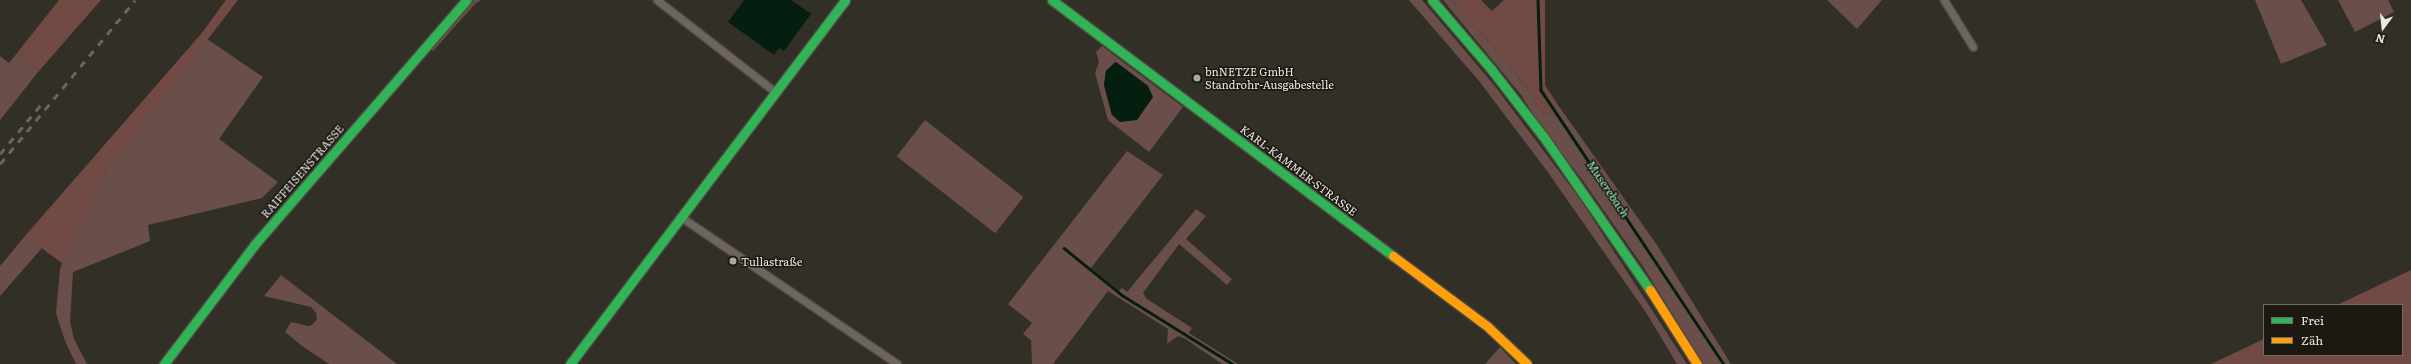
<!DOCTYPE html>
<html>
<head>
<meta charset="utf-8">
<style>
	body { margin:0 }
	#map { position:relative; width:2411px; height:364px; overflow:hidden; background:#322f26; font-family:Literata,serif }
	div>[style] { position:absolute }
	.green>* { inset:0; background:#694e49; transform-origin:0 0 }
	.forest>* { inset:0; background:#714a43 }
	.water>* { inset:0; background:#041e10 }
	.stream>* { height:2.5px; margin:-1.25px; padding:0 1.25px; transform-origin:1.25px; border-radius:1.25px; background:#041e10 }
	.roads { filter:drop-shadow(1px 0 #4f4c44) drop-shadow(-1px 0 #4f4c44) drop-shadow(0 1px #4f4c44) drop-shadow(0 -1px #4f4c44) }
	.street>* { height:7px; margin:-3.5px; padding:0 3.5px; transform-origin:3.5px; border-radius:3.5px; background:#6e665d }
	.fast>* { height:9px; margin:-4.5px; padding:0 4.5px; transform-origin:4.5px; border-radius:4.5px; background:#30b455 }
	.slow>* { height:9px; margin:-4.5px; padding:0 4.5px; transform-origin:4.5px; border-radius:4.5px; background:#ff9f0a }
	.rail>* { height:2.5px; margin-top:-1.25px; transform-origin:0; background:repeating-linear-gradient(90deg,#6b665d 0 7px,transparent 0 14px) }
	.dots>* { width:11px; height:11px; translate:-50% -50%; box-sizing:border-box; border:2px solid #1b1912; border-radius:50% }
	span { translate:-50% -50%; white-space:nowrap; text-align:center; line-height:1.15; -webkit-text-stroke:3px #1b1912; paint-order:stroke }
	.poi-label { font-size:11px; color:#ece9df }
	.left { translate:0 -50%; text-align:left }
	.street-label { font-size:11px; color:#ece9df }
	.water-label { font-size:12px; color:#9feac3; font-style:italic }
	.legend { position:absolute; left:2263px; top:304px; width:140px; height:52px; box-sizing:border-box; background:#1b1912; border:1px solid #6f6c64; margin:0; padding:5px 7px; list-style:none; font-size:12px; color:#ece9df }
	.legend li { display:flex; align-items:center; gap:8px; height:20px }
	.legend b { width:20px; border:1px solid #6f6c64 }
	.north { position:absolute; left:2363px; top:8px; width:40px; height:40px; -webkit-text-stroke:3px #1b1912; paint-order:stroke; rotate:195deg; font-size:11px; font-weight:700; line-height:16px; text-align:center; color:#ece9df }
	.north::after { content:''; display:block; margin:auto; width:14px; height:18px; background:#ece9df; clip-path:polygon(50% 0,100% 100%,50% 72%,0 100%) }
</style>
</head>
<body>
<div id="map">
	<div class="green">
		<i style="clip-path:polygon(473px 0,481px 0,475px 4px,433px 51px,430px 49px)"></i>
		<i style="clip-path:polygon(1409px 0,1422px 0,1494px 85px,1580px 199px,1687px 364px,1677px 364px,1645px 311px,1547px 171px,1479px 81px)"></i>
		<i style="clip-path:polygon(1443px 0,1451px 0,1507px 62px,1545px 115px,1558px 105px,1657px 245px,1731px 364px,1703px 364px,1644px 268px,1583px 181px,1538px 122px,1521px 95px)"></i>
		<i style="clip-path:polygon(1827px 0,1882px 0,1857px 29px)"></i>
		<i style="clip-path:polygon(2255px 0,2301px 0,2327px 45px,2281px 64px)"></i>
		<i style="clip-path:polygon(2338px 0,2388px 0,2394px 12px,2355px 32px)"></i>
		<i style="clip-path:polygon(207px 39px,263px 77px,219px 139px,278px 182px,262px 198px,148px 225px,150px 241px,73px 272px,70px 322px,74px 339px,87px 364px,76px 364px,65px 341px,56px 313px,60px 269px,67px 249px,103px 176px)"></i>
		<i style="clip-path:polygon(evenodd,1102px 46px,1183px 107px,1149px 152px,1108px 120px,1095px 73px,1099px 62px,1096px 52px,1102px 46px,1115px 62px,1148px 86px,1112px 115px,1104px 85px,1106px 71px,1115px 62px)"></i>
		<i style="clip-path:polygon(17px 53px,39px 71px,0 120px,0 56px,9px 63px)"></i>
		<i style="left:925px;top:120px;width:125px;height:46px;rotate:38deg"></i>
		<i style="clip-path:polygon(1127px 151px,1163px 175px,1091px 268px,1119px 291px,1122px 288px,1127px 292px,1196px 209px,1206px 216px,1186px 239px,1232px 279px,1227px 285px,1179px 244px,1143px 293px,1147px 299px,1192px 328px,1189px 333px,1238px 364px,1222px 364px,1184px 338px,1178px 336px,1167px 344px,1168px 329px,1108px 291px,1053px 364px,1032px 364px,1031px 340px,1023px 334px,1032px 323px,1008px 304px)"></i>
		<i style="clip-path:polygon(25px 236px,42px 248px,0 296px,0 266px)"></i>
		<i style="clip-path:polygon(281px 275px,397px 364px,329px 364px,302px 346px,285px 332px,291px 322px,308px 326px,312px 325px,317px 319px,316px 313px,311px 307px,264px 296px)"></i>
		<i style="clip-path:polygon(1500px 347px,1516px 364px,1485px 364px)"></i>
	</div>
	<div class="forest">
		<i style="clip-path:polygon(59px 0,101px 0,39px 71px,17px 53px)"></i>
		<i style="clip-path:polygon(226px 0,238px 0,103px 176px,62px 263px,25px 236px,201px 34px)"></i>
		<i style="clip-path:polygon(1451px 0,1481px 0,1492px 11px,1504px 0,1545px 0,1545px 85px,1558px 105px,1545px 115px,1507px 62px)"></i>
		<i style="clip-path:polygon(2411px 270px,2411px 364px,2211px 364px,2264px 339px,2264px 355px,2402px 355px,2402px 305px,2337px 305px)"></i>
	</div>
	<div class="water">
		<i style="clip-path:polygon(744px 0,791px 0,811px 14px,784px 51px,779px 48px,774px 55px,728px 22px)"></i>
		<i style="clip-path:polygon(1116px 62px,1148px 86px,1153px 97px,1137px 120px,1120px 122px,1112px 115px,1104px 85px,1106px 71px)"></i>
	</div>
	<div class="stream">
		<i style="left:1538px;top:0;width:90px;rotate:88.1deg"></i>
		<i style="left:1541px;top:90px;width:329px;rotate:56.3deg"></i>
		<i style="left:1064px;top:248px;width:75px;rotate:39deg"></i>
		<i style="left:1122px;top:295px;width:131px;rotate:31.9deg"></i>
	</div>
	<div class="roads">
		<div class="street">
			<i style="left:657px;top:0;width:150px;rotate:37.9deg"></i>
			<i style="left:1944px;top:0;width:55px;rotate:58.3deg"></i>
			<i style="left:681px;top:217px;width:261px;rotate:34.2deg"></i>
		</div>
		<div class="fast">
			<i style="left:1052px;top:0;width:426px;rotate:36.9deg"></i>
			<i style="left:1432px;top:0;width:91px;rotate:49.5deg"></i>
			<i style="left:1491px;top:69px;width:85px;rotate:52.2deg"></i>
			<i style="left:1543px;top:136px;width:188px;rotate:55.2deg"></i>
			<i style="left:164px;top:364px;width:151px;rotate:-52.8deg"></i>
			<i style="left:255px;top:244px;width:323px;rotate:-49.1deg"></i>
			<i style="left:570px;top:364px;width:456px;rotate:-52.9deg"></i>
		</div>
		<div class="slow">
			<i style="left:1393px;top:256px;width:117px;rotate:36.7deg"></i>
			<i style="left:1487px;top:326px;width:55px;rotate:43.5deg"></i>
			<i style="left:1650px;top:290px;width:88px;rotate:57.6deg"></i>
		</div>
	</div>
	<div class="rail">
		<i style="left:0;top:154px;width:67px;rotate:-50.4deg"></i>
		<i style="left:0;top:164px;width:212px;rotate:-50.5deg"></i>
	</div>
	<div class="dots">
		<i style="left:1197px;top:78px;background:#aba89e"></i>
		<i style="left:733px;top:261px;background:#aba89e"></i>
	</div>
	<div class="poi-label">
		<span class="left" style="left:1205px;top:78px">bnNETZE GmbH<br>Standrohr-Ausgabestelle</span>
		<span class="left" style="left:741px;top:261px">Tullastraße</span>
	</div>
	<div class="street-label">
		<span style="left:1299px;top:170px;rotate:37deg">KARL-KAMMER-STRASSE</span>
		<span style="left:302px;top:171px;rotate:-49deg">RAIFFEISENSTRASSE</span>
	</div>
	<div class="water-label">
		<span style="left:1608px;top:189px;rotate:56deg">Muserebach</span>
	</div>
	<ul class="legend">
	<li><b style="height:5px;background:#30b455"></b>Frei</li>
	<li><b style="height:5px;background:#ff9f0a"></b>Zäh</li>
	</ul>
	<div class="north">N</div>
</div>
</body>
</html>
